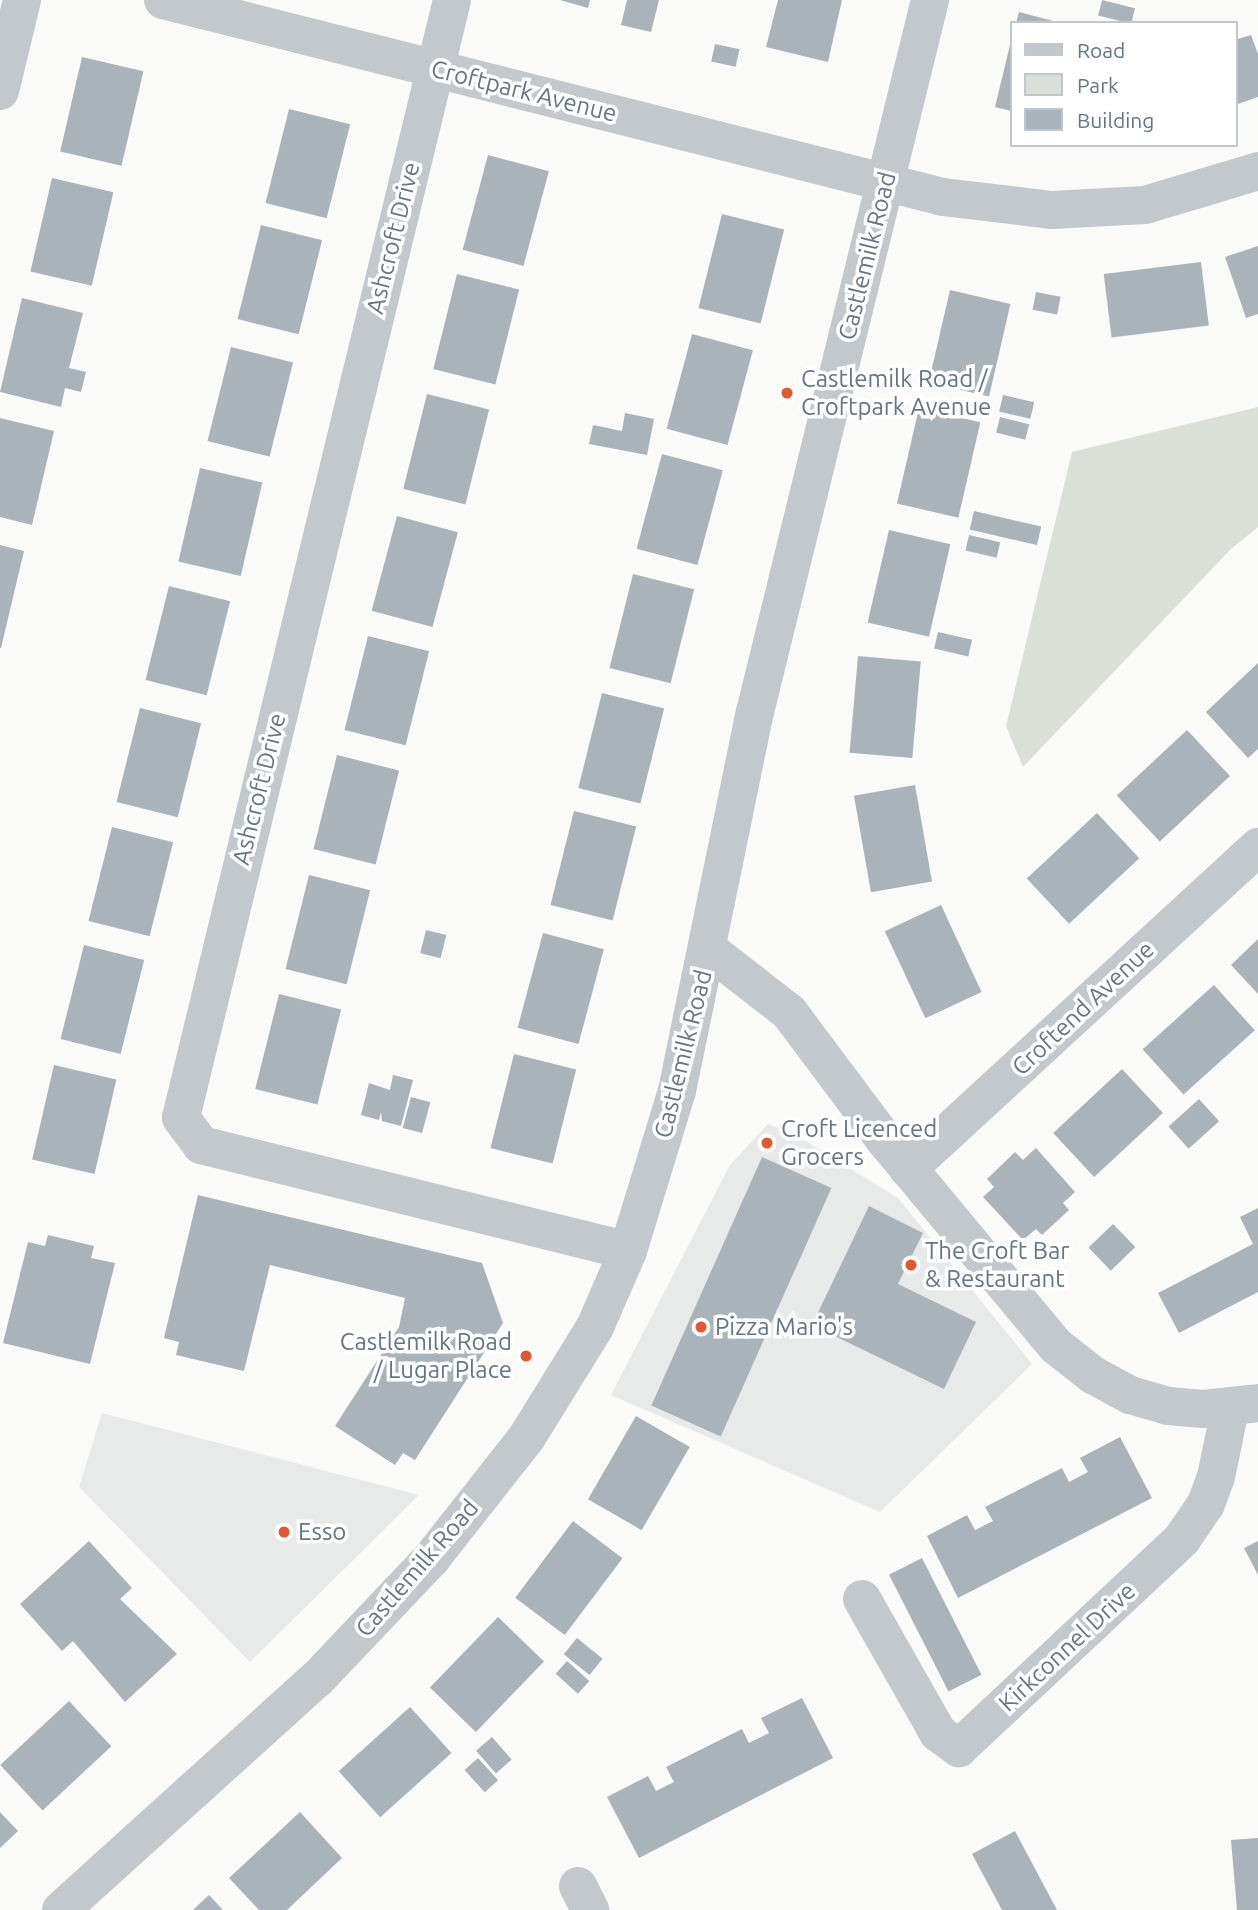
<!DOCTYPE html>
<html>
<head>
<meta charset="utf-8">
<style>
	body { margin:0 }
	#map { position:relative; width:1258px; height:1910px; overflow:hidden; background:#fafaf8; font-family:Ubuntu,sans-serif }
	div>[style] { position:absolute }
	.built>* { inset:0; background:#e8e9e9 }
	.green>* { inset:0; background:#dadfd7 }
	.building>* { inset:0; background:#aab3b9; transform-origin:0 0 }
	.minor>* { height:38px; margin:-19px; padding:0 19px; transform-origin:19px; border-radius:19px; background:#c3c8cc }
	.dots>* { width:19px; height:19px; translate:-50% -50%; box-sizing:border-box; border:4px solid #fff; border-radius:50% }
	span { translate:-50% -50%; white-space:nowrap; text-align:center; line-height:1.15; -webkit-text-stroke:7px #fff; paint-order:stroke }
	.street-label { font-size:24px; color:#657683 }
	.poi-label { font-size:24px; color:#657683 }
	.left { translate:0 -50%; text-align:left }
	.right { translate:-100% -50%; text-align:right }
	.legend { position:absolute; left:1010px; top:21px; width:228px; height:126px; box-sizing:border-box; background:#fff; border:2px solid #c1c8cd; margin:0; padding:9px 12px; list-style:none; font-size:21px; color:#657683 }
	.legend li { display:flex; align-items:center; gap:14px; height:35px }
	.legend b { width:35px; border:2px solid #c1c8cd }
</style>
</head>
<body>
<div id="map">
	<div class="built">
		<i style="clip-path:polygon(768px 1124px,799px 1137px,898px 1198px,1032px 1364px,880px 1512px,611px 1395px,730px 1165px)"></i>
		<i style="clip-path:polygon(102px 1413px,419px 1495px,250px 1662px,79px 1487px)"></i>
	</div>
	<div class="green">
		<i style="clip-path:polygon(1258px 407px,1258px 527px,1231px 549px,1023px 767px,1006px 726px,1072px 452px)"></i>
	</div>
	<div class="building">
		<i style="clip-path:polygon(560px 0,590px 0,588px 8px)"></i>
		<i style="clip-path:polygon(627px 0,659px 0,651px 32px,621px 25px)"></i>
		<i style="clip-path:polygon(778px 0,842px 0,828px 62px,766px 47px)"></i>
		<i style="left:1102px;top:0;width:34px;height:16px;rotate:14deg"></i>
		<i style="clip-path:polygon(1019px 12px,1057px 22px,1057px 23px,1016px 23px)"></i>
		<i style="clip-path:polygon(1251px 35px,1258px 54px,1258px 97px,1235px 105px,1235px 40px)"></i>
		<i style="left:715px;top:44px;width:25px;height:18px;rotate:12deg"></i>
		<i style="clip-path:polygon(1010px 45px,1011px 45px,1011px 111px,995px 107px)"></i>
		<i style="left:82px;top:57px;width:63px;height:97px;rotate:13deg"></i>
		<i style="left:289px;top:109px;width:63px;height:97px;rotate:14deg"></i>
		<i style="left:488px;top:155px;width:63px;height:98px;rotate:15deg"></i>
		<i style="left:52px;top:178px;width:63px;height:96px;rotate:13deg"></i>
		<i style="left:722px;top:214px;width:64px;height:97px;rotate:14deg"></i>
		<i style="left:261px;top:225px;width:63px;height:97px;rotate:14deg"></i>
		<i style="clip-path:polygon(1258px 246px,1258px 314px,1246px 318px,1225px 257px)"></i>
		<i style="left:1201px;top:262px;width:64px;height:98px;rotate:83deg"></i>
		<i style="left:457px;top:274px;width:64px;height:98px;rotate:14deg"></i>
		<i style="left:950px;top:290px;width:62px;height:95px;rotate:13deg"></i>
		<i style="left:1036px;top:292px;width:25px;height:18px;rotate:11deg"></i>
		<i style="clip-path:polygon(22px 298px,83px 313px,69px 368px,86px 372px,81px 392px,65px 388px,61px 407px,0 392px)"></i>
		<i style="left:692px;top:334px;width:63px;height:98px;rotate:15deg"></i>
		<i style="left:231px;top:347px;width:64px;height:97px;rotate:14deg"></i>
		<i style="left:427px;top:394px;width:64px;height:98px;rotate:14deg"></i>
		<i style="left:1003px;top:395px;width:32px;height:17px;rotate:13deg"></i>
		<i style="left:919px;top:408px;width:63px;height:98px;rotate:13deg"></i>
		<i style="clip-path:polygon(625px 413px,654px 419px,647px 455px,589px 444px,593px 425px,622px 431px)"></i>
		<i style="left:1000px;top:417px;width:30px;height:16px;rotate:14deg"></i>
		<i style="clip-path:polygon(0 418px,54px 431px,32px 525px,0 517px)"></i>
		<i style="left:662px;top:454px;width:63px;height:98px;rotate:15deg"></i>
		<i style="left:200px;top:468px;width:64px;height:96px;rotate:13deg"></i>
		<i style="left:974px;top:511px;width:69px;height:19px;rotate:13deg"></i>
		<i style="left:397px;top:516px;width:63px;height:98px;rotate:15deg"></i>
		<i style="left:889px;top:530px;width:63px;height:95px;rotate:13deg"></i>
		<i style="left:969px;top:535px;width:32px;height:16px;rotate:13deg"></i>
		<i style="clip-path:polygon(0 545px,24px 551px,1px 648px,0 648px)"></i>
		<i style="left:633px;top:574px;width:63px;height:97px;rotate:14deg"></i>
		<i style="left:169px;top:586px;width:63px;height:97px;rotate:14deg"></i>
		<i style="left:938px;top:632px;width:35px;height:17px;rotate:13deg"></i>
		<i style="left:368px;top:636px;width:63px;height:97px;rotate:14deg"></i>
		<i style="left:858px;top:656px;width:63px;height:97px;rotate:5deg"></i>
		<i style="clip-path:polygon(1258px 663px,1258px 749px,1248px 758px,1206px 712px)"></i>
		<i style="left:602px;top:693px;width:64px;height:98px;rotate:14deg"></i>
		<i style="left:140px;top:708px;width:63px;height:97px;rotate:14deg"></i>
		<i style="left:1187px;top:730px;width:63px;height:96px;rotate:47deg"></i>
		<i style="left:337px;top:755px;width:64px;height:97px;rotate:14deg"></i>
		<i style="left:915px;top:785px;width:98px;height:62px;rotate:80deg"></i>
		<i style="left:574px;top:811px;width:64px;height:97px;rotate:14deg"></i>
		<i style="left:1097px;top:813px;width:62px;height:96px;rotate:47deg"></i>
		<i style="left:112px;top:827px;width:63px;height:97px;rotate:14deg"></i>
		<i style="left:309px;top:875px;width:63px;height:97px;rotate:14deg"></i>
		<i style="left:941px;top:905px;width:96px;height:62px;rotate:65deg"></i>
		<i style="left:426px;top:930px;width:21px;height:24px;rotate:14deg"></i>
		<i style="left:543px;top:933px;width:63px;height:98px;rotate:15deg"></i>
		<i style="clip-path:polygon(1258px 939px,1258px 994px,1231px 965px)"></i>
		<i style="left:84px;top:945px;width:62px;height:97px;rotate:14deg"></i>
		<i style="left:1214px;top:985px;width:61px;height:96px;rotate:48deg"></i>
		<i style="left:279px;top:994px;width:64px;height:98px;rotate:14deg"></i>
		<i style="left:514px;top:1054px;width:64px;height:97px;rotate:14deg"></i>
		<i style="left:54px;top:1065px;width:64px;height:97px;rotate:13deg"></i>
		<i style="left:1122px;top:1069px;width:60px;height:94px;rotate:47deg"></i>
		<i style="clip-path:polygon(393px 1075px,413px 1080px,401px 1126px,382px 1121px,381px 1112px,379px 1120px,361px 1115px,369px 1083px,390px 1090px)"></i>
		<i style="left:411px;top:1097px;width:20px;height:32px;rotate:15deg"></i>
		<i style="left:1199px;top:1099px;width:30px;height:41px;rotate:48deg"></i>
		<i style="clip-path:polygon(1036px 1148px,1075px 1192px,1063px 1203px,1069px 1210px,1042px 1235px,1036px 1229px,1023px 1240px,983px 1197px,994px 1187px,987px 1179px,1015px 1152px,1023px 1160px)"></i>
		<i style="left:762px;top:1157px;width:76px;height:272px;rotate:24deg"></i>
		<i style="clip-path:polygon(198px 1195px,482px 1263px,503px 1323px,415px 1460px,403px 1453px,395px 1465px,335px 1426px,399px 1327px,405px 1298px,270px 1265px,244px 1371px,176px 1355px,179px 1342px,164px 1338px)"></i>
		<i style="clip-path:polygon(869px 1206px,923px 1233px,898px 1284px,976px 1322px,944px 1389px,812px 1325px)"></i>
		<i style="clip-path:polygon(1258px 1208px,1258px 1292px,1179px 1333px,1158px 1293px,1253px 1244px,1240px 1217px)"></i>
		<i style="left:1113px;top:1224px;width:32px;height:34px;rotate:46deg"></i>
		<i style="clip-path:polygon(48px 1235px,94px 1246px,91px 1258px,115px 1263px,90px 1364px,3px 1343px,28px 1242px,45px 1246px)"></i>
		<i style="left:636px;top:1416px;width:62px;height:96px;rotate:30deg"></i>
		<i style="clip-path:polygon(1120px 1437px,1152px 1498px,958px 1598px,927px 1536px,967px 1515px,975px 1530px,993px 1521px,985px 1507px,1062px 1468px,1069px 1482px,1088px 1472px,1080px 1458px)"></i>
		<i style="left:573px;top:1521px;width:62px;height:96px;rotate:37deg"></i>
		<i style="clip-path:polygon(89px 1541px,132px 1588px,120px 1599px,177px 1654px,125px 1702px,73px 1641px,62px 1651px,20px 1604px)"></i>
		<i style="clip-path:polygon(1258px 1541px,1258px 1575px,1244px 1548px)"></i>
		<i style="left:922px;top:1558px;width:131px;height:37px;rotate:63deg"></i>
		<i style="left:498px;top:1617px;width:64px;height:98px;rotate:44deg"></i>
		<i style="left:577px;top:1638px;width:33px;height:21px;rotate:39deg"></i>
		<i style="left:567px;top:1661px;width:30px;height:17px;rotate:42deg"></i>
		<i style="clip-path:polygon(802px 1698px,833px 1758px,639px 1858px,607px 1797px,648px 1776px,656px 1791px,674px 1782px,666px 1767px,742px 1729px,749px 1743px,769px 1733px,761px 1718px)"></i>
		<i style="left:69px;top:1701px;width:62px;height:94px;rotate:47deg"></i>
		<i style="left:410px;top:1707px;width:62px;height:96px;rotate:48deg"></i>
		<i style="left:492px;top:1737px;width:30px;height:21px;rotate:49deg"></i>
		<i style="left:478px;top:1758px;width:30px;height:18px;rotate:48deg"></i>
		<i style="clip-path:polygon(0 1812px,18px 1831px,0 1848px)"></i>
		<i style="clip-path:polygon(300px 1812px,342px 1858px,287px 1910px,259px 1910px,229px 1878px)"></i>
		<i style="clip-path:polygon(1015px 1831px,1057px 1910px,1002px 1910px,972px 1854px)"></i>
		<i style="clip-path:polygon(1258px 1838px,1258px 1910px,1237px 1910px,1231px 1840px)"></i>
		<i style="clip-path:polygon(209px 1895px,223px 1910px,193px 1910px)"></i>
	</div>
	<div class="minor">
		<i style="left:163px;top:0;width:804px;rotate:14.17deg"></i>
		<i style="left:943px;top:197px;width:110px;rotate:6.8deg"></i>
		<i style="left:1052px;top:210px;width:93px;rotate:-3.1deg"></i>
		<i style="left:1145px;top:205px;width:118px;rotate:-16.7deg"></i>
		<i style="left:452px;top:0;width:1150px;rotate:103.63deg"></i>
		<i style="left:181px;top:1118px;width:34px;rotate:53deg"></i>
		<i style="left:201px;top:1145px;width:440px;rotate:13.9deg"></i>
		<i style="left:0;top:91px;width:94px;rotate:-76.4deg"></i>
		<i style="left:709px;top:950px;width:101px;rotate:37.8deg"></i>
		<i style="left:789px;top:1012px;width:159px;rotate:53.2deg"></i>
		<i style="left:884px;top:1139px;width:269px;rotate:50.3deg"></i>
		<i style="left:1056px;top:1346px;width:47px;rotate:38.1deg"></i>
		<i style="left:1093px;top:1375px;width:42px;rotate:28.4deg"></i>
		<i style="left:1130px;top:1395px;width:40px;rotate:16deg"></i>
		<i style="left:1168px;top:1406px;width:35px;rotate:5deg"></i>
		<i style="left:1203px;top:1409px;width:55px;rotate:-6.2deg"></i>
		<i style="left:908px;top:1169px;width:476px;rotate:-42.6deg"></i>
		<i style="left:862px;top:1599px;width:154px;rotate:60.4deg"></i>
		<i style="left:938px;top:1733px;width:26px;rotate:36deg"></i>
		<i style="left:959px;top:1748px;width:306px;rotate:-43.1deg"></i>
		<i style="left:1182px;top:1539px;width:42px;rotate:-55.6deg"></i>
		<i style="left:1206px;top:1504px;width:29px;rotate:-70deg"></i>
		<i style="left:1216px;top:1477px;width:69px;rotate:-78.4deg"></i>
		<i style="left:578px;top:1886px;width:27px;rotate:63deg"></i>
		<i style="left:61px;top:1910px;width:345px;rotate:-42.1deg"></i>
		<i style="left:317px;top:1679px;width:166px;rotate:-46.5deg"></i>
		<i style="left:431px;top:1559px;width:155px;rotate:-51.8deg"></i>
		<i style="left:527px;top:1437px;width:129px;rotate:-58.3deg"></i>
		<i style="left:595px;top:1327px;width:83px;rotate:-66.5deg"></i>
		<i style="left:628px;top:1251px;width:167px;rotate:-73deg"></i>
		<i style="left:677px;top:1091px;width:387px;rotate:-78.4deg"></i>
		<i style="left:755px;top:712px;width:733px;rotate:-76.19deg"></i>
	</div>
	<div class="dots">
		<i style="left:787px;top:393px;background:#e4572e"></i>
		<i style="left:767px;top:1143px;background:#e4572e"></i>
		<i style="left:911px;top:1265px;background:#e4572e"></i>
		<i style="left:701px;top:1327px;background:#e4572e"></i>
		<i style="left:526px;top:1356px;background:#e4572e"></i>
		<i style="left:284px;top:1532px;background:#e4572e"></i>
	</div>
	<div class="street-label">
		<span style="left:524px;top:91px;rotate:14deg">Croftpark Avenue</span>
		<span style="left:393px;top:238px;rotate:-76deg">Ashcroft Drive</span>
		<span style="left:867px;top:256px;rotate:-76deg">Castlemilk Road</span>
		<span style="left:259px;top:789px;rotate:-76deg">Ashcroft Drive</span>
		<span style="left:1083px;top:1008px;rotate:-43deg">Croftend Avenue</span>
		<span style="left:683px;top:1054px;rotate:-76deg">Castlemilk Road</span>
		<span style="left:417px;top:1568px;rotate:-49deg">Castlemilk Road</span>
		<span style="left:1067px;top:1647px;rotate:-43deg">Kirkconnel Drive</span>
	</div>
	<div class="poi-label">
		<span class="left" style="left:801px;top:393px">Castlemilk Road /<br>Croftpark Avenue</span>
		<span class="left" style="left:781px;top:1143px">Croft Licenced<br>Grocers</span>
		<span class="left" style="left:925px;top:1265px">The Croft Bar<br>&amp; Restaurant</span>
		<span class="left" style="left:715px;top:1327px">Pizza Mario's</span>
		<span class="right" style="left:512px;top:1356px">Castlemilk Road<br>/ Lugar Place</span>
		<span class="left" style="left:298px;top:1532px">Esso</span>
	</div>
	<ul class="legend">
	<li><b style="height:9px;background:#c3c8cc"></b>Road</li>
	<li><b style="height:19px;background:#dadfd7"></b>Park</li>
	<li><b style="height:19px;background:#aab3b9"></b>Building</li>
	</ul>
</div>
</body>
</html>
